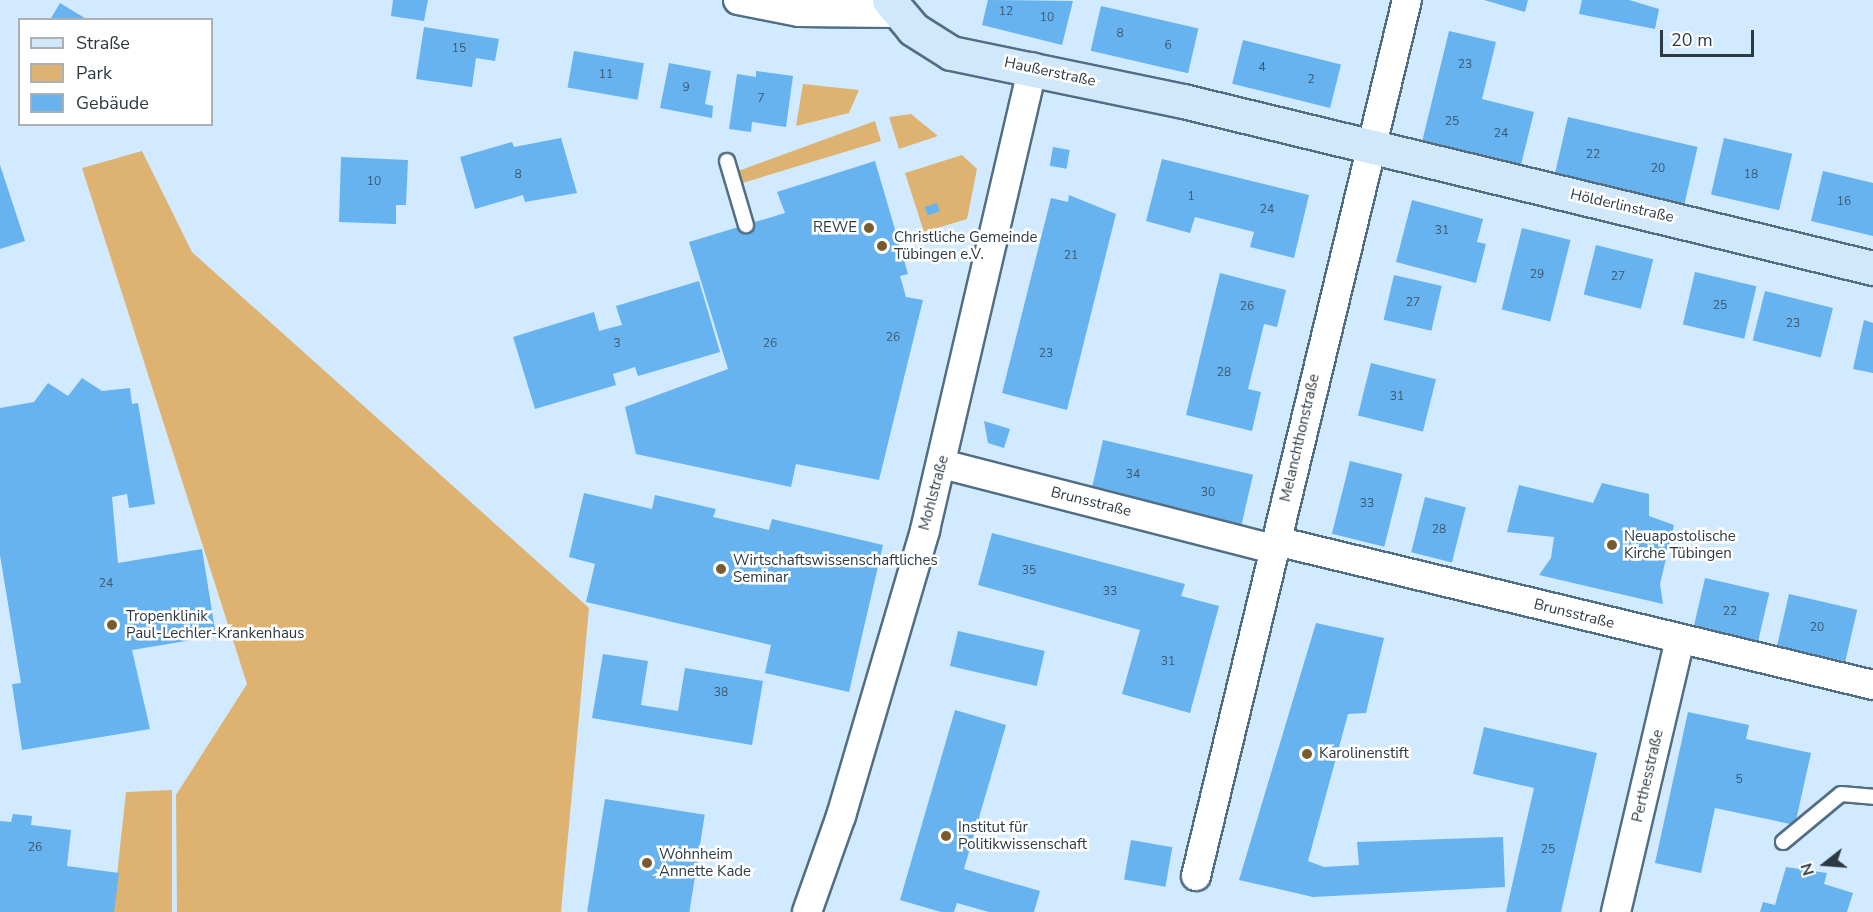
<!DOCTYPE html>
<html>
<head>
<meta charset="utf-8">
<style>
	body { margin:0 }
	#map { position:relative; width:1873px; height:912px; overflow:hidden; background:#d1eaff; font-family:"Nunito Sans",sans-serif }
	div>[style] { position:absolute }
	.green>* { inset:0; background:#deb372 }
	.building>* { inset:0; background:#67b3ef; transform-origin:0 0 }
	.roads { filter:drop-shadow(2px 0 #526e85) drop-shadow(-2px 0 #526e85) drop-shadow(0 2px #526e85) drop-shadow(0 -2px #526e85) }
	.service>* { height:14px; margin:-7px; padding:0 7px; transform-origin:7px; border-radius:7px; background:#fff }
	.minor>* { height:28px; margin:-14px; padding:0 14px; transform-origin:14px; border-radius:14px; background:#fff }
	.secondary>* { height:33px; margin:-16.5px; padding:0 16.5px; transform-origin:16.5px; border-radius:16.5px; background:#d1e8fb }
	.dots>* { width:16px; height:16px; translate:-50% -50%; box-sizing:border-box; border:3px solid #fff; border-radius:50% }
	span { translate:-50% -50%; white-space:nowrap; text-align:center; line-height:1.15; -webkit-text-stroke:5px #fff; paint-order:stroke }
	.number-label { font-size:12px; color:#3c586f }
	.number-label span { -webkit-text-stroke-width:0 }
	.street-label { font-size:15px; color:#2d3a44 }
	.poi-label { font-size:15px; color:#2d3a44 }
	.right { translate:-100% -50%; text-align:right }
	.left { translate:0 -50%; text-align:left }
	.legend { position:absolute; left:18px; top:18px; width:195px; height:108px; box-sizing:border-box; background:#fff; border:2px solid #abb0b4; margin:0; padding:8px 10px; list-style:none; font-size:18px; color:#2d3a44 }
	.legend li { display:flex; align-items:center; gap:12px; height:30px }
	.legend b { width:30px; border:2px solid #abb0b4 }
	.north { position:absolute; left:1795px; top:834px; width:60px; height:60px; -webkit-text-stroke:4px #fff; paint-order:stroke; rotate:253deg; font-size:16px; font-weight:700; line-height:24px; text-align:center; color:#2d3a44 }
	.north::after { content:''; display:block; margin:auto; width:21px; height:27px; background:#2d3a44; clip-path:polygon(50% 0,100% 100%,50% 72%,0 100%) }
	.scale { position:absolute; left:1660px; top:30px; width:94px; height:27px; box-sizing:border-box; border:3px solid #2d3a44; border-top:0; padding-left:8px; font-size:18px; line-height:21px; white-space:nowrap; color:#2d3a44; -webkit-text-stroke:4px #fff; paint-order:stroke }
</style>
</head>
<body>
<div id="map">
	<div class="green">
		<i style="clip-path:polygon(803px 84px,859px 90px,849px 113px,796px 126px)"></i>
		<i style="clip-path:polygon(911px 114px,938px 136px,899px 149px,889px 117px)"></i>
		<i style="clip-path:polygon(875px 121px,881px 141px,739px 184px,738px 171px)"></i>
		<i style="clip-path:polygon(142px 151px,192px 252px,589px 608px,561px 912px,177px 912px,176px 795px,247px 684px,82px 168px)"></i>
		<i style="clip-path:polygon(962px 155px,977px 169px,967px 219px,924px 232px,905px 173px)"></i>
		<i style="clip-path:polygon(172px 790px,172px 912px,113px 912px,126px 792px)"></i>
	</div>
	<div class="building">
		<i style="clip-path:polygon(393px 0,428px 0,424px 21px,391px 16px)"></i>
		<i style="clip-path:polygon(988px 0,1073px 1px,1062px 45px,982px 25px)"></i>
		<i style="clip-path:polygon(1484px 0,1528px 0,1525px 12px)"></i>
		<i style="clip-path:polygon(1582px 0,1629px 0,1659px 9px,1655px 29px,1579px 14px)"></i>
		<i style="clip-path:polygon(60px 3px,88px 20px,50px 20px)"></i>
		<i style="left:1101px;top:6px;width:100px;height:46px;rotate:13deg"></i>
		<i style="clip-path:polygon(424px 27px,499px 39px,495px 61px,476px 58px,472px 87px,416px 79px)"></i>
		<i style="clip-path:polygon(1449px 31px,1496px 42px,1482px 99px,1534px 112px,1520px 169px,1421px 146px)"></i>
		<i style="left:1243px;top:40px;width:101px;height:45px;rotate:14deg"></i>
		<i style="left:574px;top:51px;width:71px;height:37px;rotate:10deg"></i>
		<i style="clip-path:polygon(669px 63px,711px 71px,705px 104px,713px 106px,712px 118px,660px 108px)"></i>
		<i style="clip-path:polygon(756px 71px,793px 76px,786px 127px,752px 122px,751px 132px,729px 129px,737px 74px,756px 77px)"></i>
		<i style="left:1568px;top:117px;width:133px;height:63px;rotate:13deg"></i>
		<i style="clip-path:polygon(561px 138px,577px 193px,525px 202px,523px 195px,475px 209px,460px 157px,512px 142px,514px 147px)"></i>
		<i style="left:1724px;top:138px;width:70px;height:58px;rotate:13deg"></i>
		<i style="left:1053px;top:147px;width:17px;height:19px;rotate:10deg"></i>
		<i style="clip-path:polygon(341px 157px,408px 160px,406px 205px,396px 205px,396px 224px,339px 222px)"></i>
		<i style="clip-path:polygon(1162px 159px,1309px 195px,1294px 258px,1250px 247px,1254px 232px,1195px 217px,1190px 233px,1146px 221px)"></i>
		<i style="clip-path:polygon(875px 161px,908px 274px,900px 276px,906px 297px,923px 300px,879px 480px,796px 464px,791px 487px,636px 454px,625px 407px,728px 369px,689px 242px,785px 213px,777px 192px)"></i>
		<i style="clip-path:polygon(0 165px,25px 241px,0 249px)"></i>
		<i style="clip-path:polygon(1823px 171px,1873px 183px,1873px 236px,1811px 221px)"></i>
		<i style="clip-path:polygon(1069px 195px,1116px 214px,1067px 410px,1002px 393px,1051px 198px,1068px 202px)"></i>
		<i style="clip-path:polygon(1412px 200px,1483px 219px,1477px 242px,1486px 244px,1476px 283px,1396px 262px)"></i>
		<i style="left:937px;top:203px;width:9px;height:13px;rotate:72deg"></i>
		<i style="left:1522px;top:228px;width:50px;height:84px;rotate:14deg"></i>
		<i style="left:1596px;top:245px;width:59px;height:51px;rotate:14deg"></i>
		<i style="left:1695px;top:272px;width:63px;height:54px;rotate:13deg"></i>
		<i style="clip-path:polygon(1220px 273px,1286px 290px,1277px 327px,1264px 324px,1256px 357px,1248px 389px,1261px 392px,1252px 431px,1186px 415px)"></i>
		<i style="left:1394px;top:275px;width:49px;height:46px;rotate:13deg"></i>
		<i style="clip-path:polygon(699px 281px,720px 352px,638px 376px,635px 367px,613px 374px,616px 385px,535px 409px,513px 337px,594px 312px,599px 331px,610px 328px,622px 325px,616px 306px)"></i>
		<i style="left:1765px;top:291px;width:70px;height:51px;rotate:14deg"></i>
		<i style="clip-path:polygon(1864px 320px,1873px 323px,1873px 373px,1853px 369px)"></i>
		<i style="left:1371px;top:363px;width:67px;height:54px;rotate:14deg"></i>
		<i style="clip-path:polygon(82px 378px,102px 391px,130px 388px,132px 404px,138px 403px,155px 504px,129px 508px,127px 494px,112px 497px,118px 563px,202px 549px,216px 636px,132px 650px,150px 729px,22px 750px,12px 684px,21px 683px,0 555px,0 408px,34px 402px,48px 383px,68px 396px)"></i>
		<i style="clip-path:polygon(984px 421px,1010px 429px,1004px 448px,988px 443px)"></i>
		<i style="left:1103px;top:440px;width:154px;height:55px;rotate:13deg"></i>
		<i style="left:1350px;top:461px;width:54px;height:75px;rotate:14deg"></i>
		<i style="clip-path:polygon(1602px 483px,1649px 494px,1649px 516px,1674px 525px,1660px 584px,1663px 604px,1539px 575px,1551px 558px,1554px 537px,1507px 532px,1519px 485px,1593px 503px)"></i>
		<i style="clip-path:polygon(584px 493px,652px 509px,655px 495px,716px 509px,713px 517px,769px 530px,772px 519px,883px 545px,849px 692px,765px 673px,771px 645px,586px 602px,595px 564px,569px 557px)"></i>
		<i style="left:1425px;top:497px;width:42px;height:57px;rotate:14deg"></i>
		<i style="clip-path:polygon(992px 533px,1185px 584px,1181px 596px,1219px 606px,1190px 713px,1122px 694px,1140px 630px,978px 585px)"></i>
		<i style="left:1705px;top:578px;width:66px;height:54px;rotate:13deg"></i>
		<i style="left:1789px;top:594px;width:70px;height:53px;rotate:13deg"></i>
		<i style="clip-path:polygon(1316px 623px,1384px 638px,1366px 713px,1348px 714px,1308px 861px,1324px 867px,1359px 865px,1357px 842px,1503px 837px,1505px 887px,1313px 897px,1239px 880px)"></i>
		<i style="left:958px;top:631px;width:89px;height:36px;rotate:13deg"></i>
		<i style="clip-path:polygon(603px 654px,648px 661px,641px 705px,678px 711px,685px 668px,763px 681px,752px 745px,592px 718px)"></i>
		<i style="clip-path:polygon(955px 710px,1006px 725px,964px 869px,1040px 891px,1034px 912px,989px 912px,957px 903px,954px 912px,941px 912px,900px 900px)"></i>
		<i style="clip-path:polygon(1688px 712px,1749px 725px,1746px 739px,1811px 753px,1795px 825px,1715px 808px,1701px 873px,1655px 863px)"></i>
		<i style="clip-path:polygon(1484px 727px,1597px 753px,1561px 912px,1506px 912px,1534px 788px,1473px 774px)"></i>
		<i style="left:605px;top:799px;width:101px;height:114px;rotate:9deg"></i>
		<i style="clip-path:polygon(13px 814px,32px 816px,31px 825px,71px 830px,67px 866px,119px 873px,114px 912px,0 912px,0 821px,11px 822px)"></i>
		<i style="left:1131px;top:840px;width:42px;height:40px;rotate:10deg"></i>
		<i style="clip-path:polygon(1786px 867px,1827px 873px,1824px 884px,1853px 893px,1847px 912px,1760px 912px,1763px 902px,1775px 905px)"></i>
	</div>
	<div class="roads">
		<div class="service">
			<i style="left:727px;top:161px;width:67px;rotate:73.5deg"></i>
			<i style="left:1783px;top:842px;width:75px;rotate:-39.6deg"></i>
			<i style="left:1841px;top:794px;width:32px;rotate:5deg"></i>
		</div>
		<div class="minor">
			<i style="left:738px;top:0;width:62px;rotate:11.1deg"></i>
			<i style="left:799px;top:12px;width:96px;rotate:0.6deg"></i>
			<i style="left:942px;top:464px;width:343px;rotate:14.4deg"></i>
			<i style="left:1276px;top:541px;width:614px;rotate:13.56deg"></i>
			<i style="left:1196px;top:876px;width:901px;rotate:-76.46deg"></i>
			<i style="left:807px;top:912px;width:102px;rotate:-70.5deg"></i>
			<i style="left:841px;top:816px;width:298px;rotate:-73.6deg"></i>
			<i style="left:925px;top:530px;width:475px;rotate:-76.9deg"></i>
			<i style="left:1616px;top:912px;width:280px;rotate:-76.8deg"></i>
		</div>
		<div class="secondary">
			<i style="left:889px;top:0;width:38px;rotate:50deg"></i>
			<i style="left:913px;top:29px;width:45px;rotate:32.3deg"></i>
			<i style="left:951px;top:53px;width:237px;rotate:11.7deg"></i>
			<i style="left:1183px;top:101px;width:710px;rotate:13.61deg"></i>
		</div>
	</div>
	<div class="dots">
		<i style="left:869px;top:228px;background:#785b2e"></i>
		<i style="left:882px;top:246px;background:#785b2e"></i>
		<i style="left:1612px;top:545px;background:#785b2e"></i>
		<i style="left:721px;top:569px;background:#785b2e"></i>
		<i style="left:112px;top:625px;background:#785b2e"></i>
		<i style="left:1307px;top:754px;background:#785b2e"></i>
		<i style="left:946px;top:836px;background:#785b2e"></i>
		<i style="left:647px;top:863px;background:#785b2e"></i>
	</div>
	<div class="number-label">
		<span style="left:1006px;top:12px">12</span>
		<span style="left:1047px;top:18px">10</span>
		<span style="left:1120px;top:34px">8</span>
		<span style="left:1168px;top:46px">6</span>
		<span style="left:459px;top:49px">15</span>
		<span style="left:1465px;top:65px">23</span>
		<span style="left:1262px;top:68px">4</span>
		<span style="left:606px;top:75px">11</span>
		<span style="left:1311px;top:80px">2</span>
		<span style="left:686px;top:88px">9</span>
		<span style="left:761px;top:99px">7</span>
		<span style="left:1452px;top:122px">25</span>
		<span style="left:1501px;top:134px">24</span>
		<span style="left:1593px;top:155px">22</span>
		<span style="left:1658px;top:169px">20</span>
		<span style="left:518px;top:175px">8</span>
		<span style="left:1751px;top:175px">18</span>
		<span style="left:374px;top:182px">10</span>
		<span style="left:1191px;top:197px">1</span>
		<span style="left:1844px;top:202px">16</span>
		<span style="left:1267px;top:210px">24</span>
		<span style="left:1442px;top:231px">31</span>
		<span style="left:1071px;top:256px">21</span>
		<span style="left:1537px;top:275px">29</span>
		<span style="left:1618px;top:277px">27</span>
		<span style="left:1413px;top:303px">27</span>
		<span style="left:1720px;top:306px">25</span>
		<span style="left:1247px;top:307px">26</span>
		<span style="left:1793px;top:324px">23</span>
		<span style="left:893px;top:338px">26</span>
		<span style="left:617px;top:344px">3</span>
		<span style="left:770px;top:344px">26</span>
		<span style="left:1046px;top:354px">23</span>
		<span style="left:1224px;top:373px">28</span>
		<span style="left:1397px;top:397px">31</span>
		<span style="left:1133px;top:475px">34</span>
		<span style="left:1208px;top:493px">30</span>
		<span style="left:1367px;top:504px">33</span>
		<span style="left:1439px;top:530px">28</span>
		<span style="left:1029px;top:571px">35</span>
		<span style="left:106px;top:584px">24</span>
		<span style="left:1110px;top:592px">33</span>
		<span style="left:1730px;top:612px">22</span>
		<span style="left:1817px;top:628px">20</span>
		<span style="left:1168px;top:662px">31</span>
		<span style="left:721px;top:693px">38</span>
		<span style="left:1739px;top:780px">5</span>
		<span style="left:35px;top:848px">26</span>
		<span style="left:1548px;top:850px">25</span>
	</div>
	<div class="street-label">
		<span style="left:1050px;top:72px;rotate:12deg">Haußerstraße</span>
		<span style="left:1622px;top:206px;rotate:13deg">Hölderlinstraße</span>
		<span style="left:1300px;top:438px;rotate:-77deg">Melanchthonstraße</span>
		<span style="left:934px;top:493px;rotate:-75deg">Mohlstraße</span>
		<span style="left:1091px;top:502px;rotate:14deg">Brunsstraße</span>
		<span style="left:1574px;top:614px;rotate:14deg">Brunsstraße</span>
		<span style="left:1648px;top:776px;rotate:-77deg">Perthesstraße</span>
	</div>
	<div class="poi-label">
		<span class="right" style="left:857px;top:228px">REWE</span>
		<span class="left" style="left:894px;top:246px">Christliche Gemeinde<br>Tübingen e.V.</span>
		<span class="left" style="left:1624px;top:545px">Neuapostolische<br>Kirche Tübingen</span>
		<span class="left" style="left:733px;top:569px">Wirtschaftswissenschaftliches<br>Seminar</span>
		<span class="left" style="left:126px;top:625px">Tropenklinik<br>Paul-Lechler-Krankenhaus</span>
		<span class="left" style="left:1319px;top:754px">Karolinenstift</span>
		<span class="left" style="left:958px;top:836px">Institut für<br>Politikwissenschaft</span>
		<span class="left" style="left:659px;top:863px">Wohnheim<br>Annette Kade</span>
	</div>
	<ul class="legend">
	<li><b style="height:8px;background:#d1e8fb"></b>Straße</li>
	<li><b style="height:16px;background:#deb372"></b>Park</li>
	<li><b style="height:16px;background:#67b3ef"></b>Gebäude</li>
	</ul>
	<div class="north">N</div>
	<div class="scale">20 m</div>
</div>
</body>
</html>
